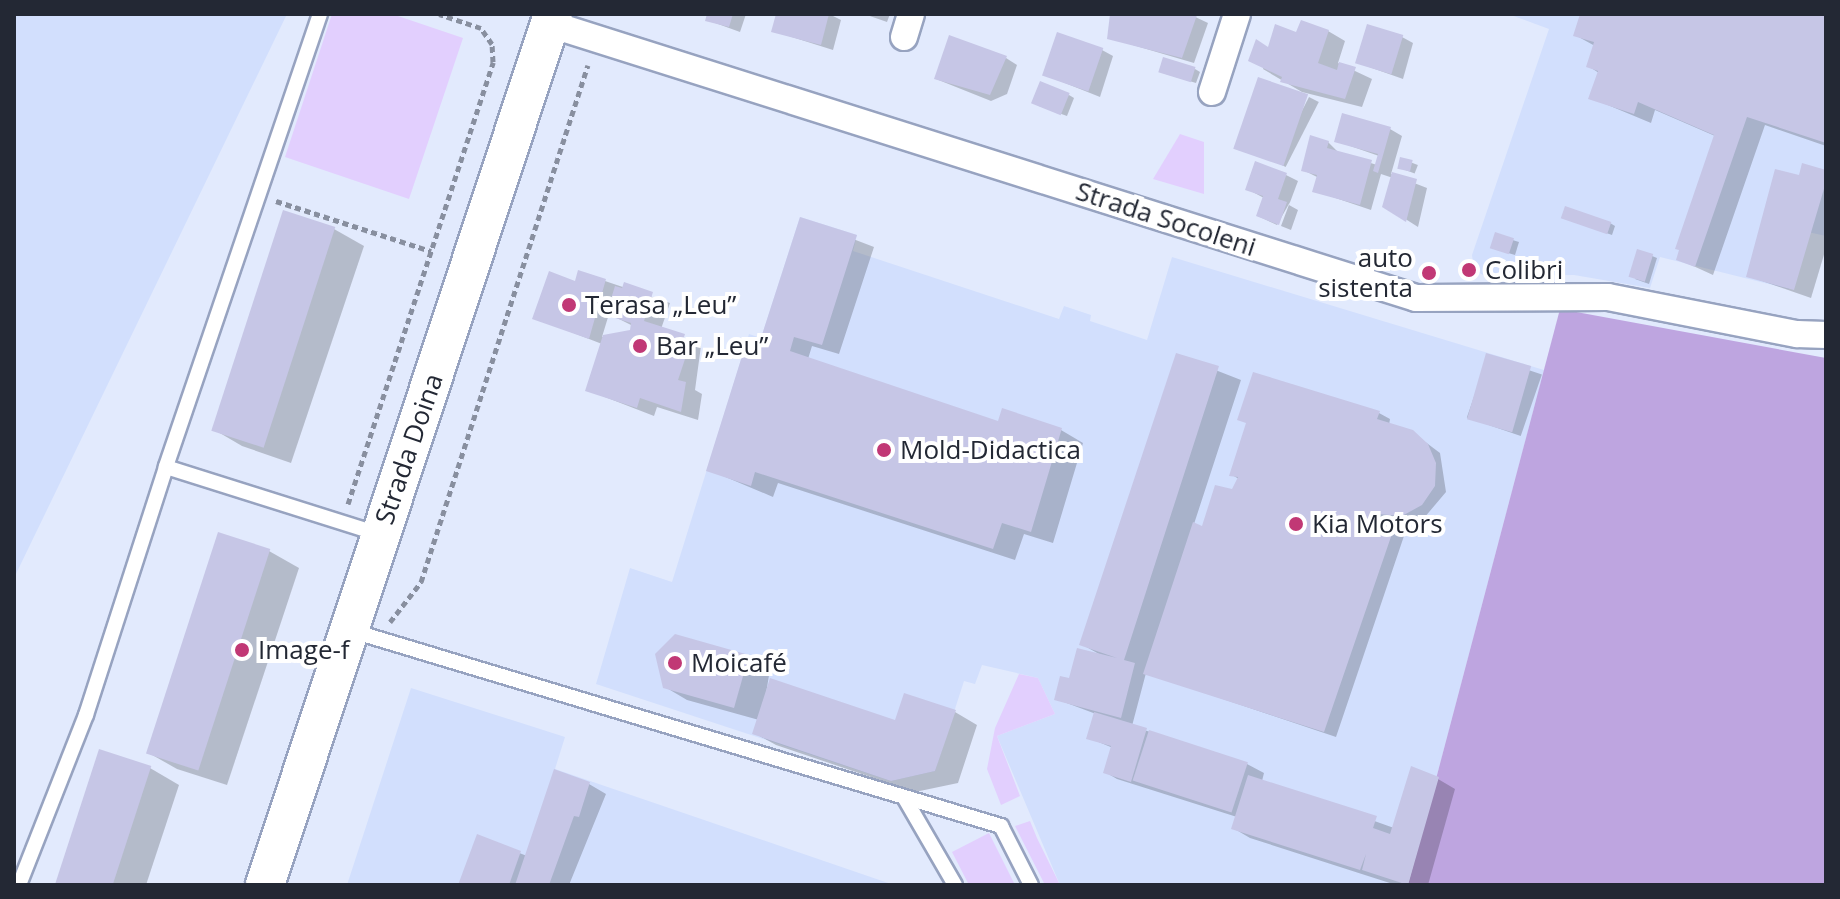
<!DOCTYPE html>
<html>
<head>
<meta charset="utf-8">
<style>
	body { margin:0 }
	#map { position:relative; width:1840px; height:899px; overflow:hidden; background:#e2eafd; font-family:"Open Sans",sans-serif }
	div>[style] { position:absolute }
	.built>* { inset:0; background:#d2dffd }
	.green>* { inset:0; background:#e2cffe }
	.forest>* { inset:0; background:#bea5e0 }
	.shadow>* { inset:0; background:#0003; transform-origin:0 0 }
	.building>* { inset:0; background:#c6c6e6; transform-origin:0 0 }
	.path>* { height:5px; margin-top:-2.5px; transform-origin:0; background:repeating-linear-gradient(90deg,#888f9f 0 6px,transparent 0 10px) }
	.roads { filter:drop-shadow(2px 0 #97a3c0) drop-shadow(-2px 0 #97a3c0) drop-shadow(0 2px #97a3c0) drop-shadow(0 -2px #97a3c0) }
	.lane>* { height:14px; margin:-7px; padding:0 7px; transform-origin:7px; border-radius:7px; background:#fff }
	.street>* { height:26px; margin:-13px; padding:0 13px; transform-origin:13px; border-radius:13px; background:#fff }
	.secondary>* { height:38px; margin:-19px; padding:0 19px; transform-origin:19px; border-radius:19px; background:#fff }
	.dots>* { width:22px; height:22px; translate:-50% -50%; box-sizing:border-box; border:4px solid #fff; border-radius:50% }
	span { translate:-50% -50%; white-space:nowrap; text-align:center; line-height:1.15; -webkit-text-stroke:8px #fff; paint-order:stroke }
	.street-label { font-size:26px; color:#232834 }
	.poi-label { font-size:26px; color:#232834 }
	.right { translate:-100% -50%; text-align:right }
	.left { translate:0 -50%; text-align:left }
	.frame { position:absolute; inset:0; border:16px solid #232834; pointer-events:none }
</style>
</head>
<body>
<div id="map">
	<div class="built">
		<i style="clip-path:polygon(14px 14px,287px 14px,14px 578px)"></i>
		<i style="clip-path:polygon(1508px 14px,1826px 14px,1826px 236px,1808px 232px,1789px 289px,1660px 257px,1650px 288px,1574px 275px,1485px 276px,1474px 270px,1472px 255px,1549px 29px)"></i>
		<i style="clip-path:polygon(800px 217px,857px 235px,853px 251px,1059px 319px,1064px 306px,1091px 315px,1090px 321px,1147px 340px,1172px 257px,1544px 370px,1408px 885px,1060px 885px,997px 736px,1055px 714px,1038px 678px,982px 665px,975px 684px,964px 681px,935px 771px,891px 781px,596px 684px,630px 568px,672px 582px,749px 334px,761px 338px)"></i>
		<i style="clip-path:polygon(411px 688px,565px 737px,555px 769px,894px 885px,347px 885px)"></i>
	</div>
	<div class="green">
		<i style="clip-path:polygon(332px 14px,392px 14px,463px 38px,409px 199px,285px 157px)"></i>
		<i style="clip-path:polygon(1180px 134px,1204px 142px,1204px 194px,1153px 179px)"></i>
		<i style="clip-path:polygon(1019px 674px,1038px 678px,1055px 714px,997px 736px,1020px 796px,1001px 805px,987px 769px,995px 728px)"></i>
		<i style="clip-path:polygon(1030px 821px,1037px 838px,1060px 885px,1045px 885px,1015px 826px)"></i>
		<i style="clip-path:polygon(989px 833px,1015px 885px,969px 885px,952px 852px)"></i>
	</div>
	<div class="forest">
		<i style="clip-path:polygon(1560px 309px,1826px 358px,1826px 885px,1408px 885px)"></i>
	</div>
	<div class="shadow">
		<i style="clip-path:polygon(709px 14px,746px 14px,740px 32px,707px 20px)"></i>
		<i style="clip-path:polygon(778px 14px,829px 14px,841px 20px,833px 50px,773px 31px)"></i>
		<i style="clip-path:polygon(864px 14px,890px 14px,887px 22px)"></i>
		<i style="clip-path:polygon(1114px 14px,1189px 14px,1208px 23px,1194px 63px,1109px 38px)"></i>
		<i style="clip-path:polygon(1582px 14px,1826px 14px,1826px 146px,1765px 125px,1713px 275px,1678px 259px,1715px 136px,1655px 110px,1651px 123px,1591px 98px,1599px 73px,1588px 66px,1595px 46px,1575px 35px)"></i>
		<i style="clip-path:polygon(1328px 31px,1345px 41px,1338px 63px,1372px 79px,1362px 107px,1302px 92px,1263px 69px,1269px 49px,1298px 34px)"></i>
		<i style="clip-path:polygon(1402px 37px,1413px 43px,1403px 79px,1358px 63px)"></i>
		<i style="clip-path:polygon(1102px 50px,1113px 56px,1100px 97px,1045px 75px)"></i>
		<i style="clip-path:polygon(1006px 58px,1017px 65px,1007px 94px,991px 101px,936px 79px)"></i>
		<i style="clip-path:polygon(1195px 69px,1200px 72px,1196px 83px,1166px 74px)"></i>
		<i style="clip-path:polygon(1069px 95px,1074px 98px,1067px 116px,1039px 106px)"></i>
		<i style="left:1309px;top:97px;width:11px;height:73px;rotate:27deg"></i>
		<i style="clip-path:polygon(1390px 129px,1402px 136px,1391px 174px,1427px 188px,1418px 227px,1385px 206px,1393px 178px,1381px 174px,1371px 210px,1315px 191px,1319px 178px,1303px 170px,1328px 142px,1339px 153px,1377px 165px,1379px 156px,1336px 141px)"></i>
		<i style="left:1402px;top:159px;width:17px;height:9px;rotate:21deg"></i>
		<i style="clip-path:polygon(1826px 172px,1826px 248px,1811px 298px,1748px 276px,1800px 178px)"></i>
		<i style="clip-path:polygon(1284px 174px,1298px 181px,1289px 205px,1298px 210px,1291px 230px,1281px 226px,1290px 202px,1277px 225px,1258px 216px,1264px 198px,1247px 189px)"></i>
		<i style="clip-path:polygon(801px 219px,874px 247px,839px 354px,812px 346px,808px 359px,1000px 424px,1061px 430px,1083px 443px,1053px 543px,1024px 534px,1015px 560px,778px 483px,773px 497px,709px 470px,784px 351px)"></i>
		<i style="clip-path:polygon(1569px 220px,1610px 223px,1615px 226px,1612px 235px)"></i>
		<i style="clip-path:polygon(334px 229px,364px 246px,291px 463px,242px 446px,213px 429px)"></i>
		<i style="clip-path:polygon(1496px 235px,1519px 242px,1515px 255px,1498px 250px)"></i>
		<i style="clip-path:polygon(1652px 256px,1657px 258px,1649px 284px,1635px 279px)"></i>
		<i style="clip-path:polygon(evenodd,605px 281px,670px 303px,661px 329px,701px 346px,695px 390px,702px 394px,698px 420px,657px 407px,654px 416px,587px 390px,602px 344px,535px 318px,576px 283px,605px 281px,609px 314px,633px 326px,631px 331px,602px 337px,609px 314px)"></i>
		<i style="clip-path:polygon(1177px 355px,1241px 380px,1194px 524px,1203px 528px,1234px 491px,1239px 479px,1232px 475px,1379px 413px,1390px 419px,1389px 425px,1412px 432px,1440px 453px,1446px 492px,1424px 518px,1388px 519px,1386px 528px,1404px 536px,1336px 737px,1146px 673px,1132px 726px,1247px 764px,1264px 773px,1262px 781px,1394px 828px,1438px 779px,1455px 789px,1428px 885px,1396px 885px,1250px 838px,1233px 828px,1237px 817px,1117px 779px,1105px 772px,1113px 748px,1089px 738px,1096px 714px,1056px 699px,1099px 654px,1081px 644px)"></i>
		<i style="left:1488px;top:356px;width:57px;height:65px;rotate:19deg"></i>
		<i style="clip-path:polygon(269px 551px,299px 568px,227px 785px,177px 769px,147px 752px)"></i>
		<i style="clip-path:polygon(748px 656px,770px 669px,765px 700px,896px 722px,955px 712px,977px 725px,958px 783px,915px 792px,776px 745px,754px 733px,759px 720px,687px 700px,665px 687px)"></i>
		<i style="clip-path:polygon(150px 768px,179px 785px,146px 885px,56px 885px)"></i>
		<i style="clip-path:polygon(589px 784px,606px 794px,569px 885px,460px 885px,479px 837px,527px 856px)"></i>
	</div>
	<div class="building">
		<i style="clip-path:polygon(707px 14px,733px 14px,729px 27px,705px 21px)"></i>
		<i style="clip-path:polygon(776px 14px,829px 14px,821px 45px,771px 32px)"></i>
		<i style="clip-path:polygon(1110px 14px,1195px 14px,1197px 15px,1182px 58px,1107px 39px)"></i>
		<i style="clip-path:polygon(1580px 14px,1826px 14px,1826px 143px,1747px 117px,1695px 267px,1676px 260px,1679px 250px,1675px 249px,1714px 135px,1638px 102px,1634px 114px,1588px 99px,1598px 71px,1586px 67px,1594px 42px,1573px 36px)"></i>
		<i style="clip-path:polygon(1301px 20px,1329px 30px,1318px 63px,1337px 70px,1339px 62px,1356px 67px,1345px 99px,1280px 82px,1282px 77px,1248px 61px,1256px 39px,1268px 47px,1275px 24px,1296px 32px)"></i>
		<i style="left:1367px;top:24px;width:38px;height:41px;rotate:17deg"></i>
		<i style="left:1057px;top:32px;width:49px;height:46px;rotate:19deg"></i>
		<i style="clip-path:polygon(949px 35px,1007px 56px,990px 95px,934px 79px)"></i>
		<i style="left:1163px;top:57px;width:34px;height:16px;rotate:17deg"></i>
		<i style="left:1258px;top:77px;width:53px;height:76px;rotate:19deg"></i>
		<i style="left:1040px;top:81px;width:32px;height:24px;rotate:22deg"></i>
		<i style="clip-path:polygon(1342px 113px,1391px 127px,1378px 173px,1373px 171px,1378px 154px,1334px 142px)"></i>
		<i style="clip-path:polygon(1310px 135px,1329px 141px,1327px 148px,1372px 160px,1360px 205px,1312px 192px,1317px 175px,1301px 171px)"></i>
		<i style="left:1400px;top:157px;width:13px;height:12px;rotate:13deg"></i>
		<i style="clip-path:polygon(1255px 161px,1287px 173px,1278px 199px,1287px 202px,1279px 225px,1256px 216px,1263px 196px,1245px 190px)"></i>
		<i style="clip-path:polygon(1802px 163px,1826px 170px,1826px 182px,1794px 290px,1746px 277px,1775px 169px,1799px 175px)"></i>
		<i style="clip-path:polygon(1392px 172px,1417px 179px,1406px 222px,1382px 207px)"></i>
		<i style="left:1565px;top:206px;width:49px;height:13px;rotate:19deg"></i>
		<i style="left:283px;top:210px;width:55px;height:232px;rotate:18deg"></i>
		<i style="clip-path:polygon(800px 217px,857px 235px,822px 345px,794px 337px,790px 351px,998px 421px,1002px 408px,1062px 428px,1031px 532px,1002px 523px,993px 549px,755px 472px,751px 486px,706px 471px,748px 337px,760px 341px)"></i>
		<i style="left:1495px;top:232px;width:20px;height:17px;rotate:18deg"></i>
		<i style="left:1637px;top:249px;width:17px;height:29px;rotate:17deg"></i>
		<i style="clip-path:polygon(578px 270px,606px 279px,589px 339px,532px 319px,549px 271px,575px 281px)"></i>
		<i style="clip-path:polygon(624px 282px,653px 292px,644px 321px,685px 334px,678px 356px,685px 359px,678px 380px,686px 382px,681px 412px,640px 398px,637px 408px,585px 391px,603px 335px,630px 330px,631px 323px,606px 315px,615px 286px,622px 288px)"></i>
		<i style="clip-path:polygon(1176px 353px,1219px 366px,1124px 660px,1135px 663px,1121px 718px,1054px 700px,1060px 676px,1069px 678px,1077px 648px,1117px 658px,1079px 645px)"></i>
		<i style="left:1486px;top:353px;width:47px;height:69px;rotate:16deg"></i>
		<i style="clip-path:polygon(1253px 372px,1380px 411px,1377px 419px,1413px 430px,1428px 444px,1436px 463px,1435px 486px,1422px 505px,1402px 516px,1377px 514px,1375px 522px,1394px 528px,1324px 732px,1143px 674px,1193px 522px,1202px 526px,1215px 485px,1232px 489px,1238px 477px,1229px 476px,1246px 423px,1237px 420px)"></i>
		<i style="left:218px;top:532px;width:55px;height:233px;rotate:18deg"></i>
		<i style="clip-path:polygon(675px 634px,749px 655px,734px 708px,663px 688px,655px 654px)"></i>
		<i style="clip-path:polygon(770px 678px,895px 720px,904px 693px,956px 710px,935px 771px,891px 781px,752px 734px)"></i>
		<i style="clip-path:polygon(1094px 712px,1147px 728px,1131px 782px,1103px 773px,1111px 746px,1086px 739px)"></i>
		<i style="left:1149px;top:730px;width:104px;height:53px;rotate:18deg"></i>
		<i style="left:99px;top:749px;width:55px;height:144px;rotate:18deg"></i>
		<i style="clip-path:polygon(1411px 766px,1439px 777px,1408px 885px,1362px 870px,1366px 854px,1360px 870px,1231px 829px,1248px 775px,1377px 816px,1373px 828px,1390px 834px)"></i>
		<i style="clip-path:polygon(554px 769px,590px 782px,579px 817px,574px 816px,549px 885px,515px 885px)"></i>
		<i style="clip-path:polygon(477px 834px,521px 851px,509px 885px,458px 885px)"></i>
	</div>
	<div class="path">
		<i style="left:276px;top:201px;width:163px;rotate:17.9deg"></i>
		<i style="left:348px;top:504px;width:465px;rotate:-71.8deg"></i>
		<i style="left:493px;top:62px;width:18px;rotate:-93deg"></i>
		<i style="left:492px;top:44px;width:19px;rotate:-125deg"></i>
		<i style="left:481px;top:28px;width:44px;rotate:-161.6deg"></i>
		<i style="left:390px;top:622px;width:51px;rotate:-52.2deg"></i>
		<i style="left:421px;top:582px;width:543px;rotate:-72.1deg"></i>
	</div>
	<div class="roads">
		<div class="lane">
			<i style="left:320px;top:14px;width:478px;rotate:108.8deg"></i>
			<i style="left:166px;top:467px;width:223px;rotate:17.5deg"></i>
			<i style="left:349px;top:630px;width:681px;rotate:16.73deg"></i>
			<i style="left:1001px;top:826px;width:66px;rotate:63deg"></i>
			<i style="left:904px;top:797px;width:102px;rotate:59.9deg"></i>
			<i style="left:19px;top:885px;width:183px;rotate:-68.5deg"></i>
			<i style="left:86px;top:715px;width:261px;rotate:-72.1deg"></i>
		</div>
		<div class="street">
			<i style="left:550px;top:24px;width:908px;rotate:17.56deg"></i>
			<i style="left:1416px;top:298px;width:192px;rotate:-0.3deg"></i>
			<i style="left:1608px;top:297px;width:193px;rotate:11.1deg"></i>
			<i style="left:1797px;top:334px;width:29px;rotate:2deg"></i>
			<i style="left:904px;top:37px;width:24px;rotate:-73deg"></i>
			<i style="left:1212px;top:92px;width:82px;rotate:-72.2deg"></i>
		</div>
		<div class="secondary">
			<i style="left:265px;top:885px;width:917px;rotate:-71.7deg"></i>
		</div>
	</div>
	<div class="dots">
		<i style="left:1469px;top:270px;background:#c13875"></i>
		<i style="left:1429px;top:273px;background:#c13875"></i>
		<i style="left:569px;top:305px;background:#c13875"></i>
		<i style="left:640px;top:346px;background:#c13875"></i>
		<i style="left:884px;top:450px;background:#c13875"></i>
		<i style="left:1296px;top:524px;background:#c13875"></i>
		<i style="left:242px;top:650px;background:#c13875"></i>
		<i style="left:675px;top:663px;background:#c13875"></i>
	</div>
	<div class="street-label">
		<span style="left:1166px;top:219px;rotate:18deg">Strada Socoleni</span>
		<span style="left:409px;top:449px;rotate:-71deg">Strada Doina</span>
	</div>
	<div class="poi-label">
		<span class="right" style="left:1413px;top:273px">auto<br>sistenta</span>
		<span class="left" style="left:1485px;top:270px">Colibri</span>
		<span class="left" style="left:585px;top:305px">Terasa „Leu”</span>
		<span class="left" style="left:656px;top:346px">Bar „Leu”</span>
		<span class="left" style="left:900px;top:450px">Mold-Didactica</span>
		<span class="left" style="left:1312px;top:524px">Kia Motors</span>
		<span class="left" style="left:258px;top:650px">Image-f</span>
		<span class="left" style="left:691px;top:663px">Moicafé</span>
	</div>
	<div class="frame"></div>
</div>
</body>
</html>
